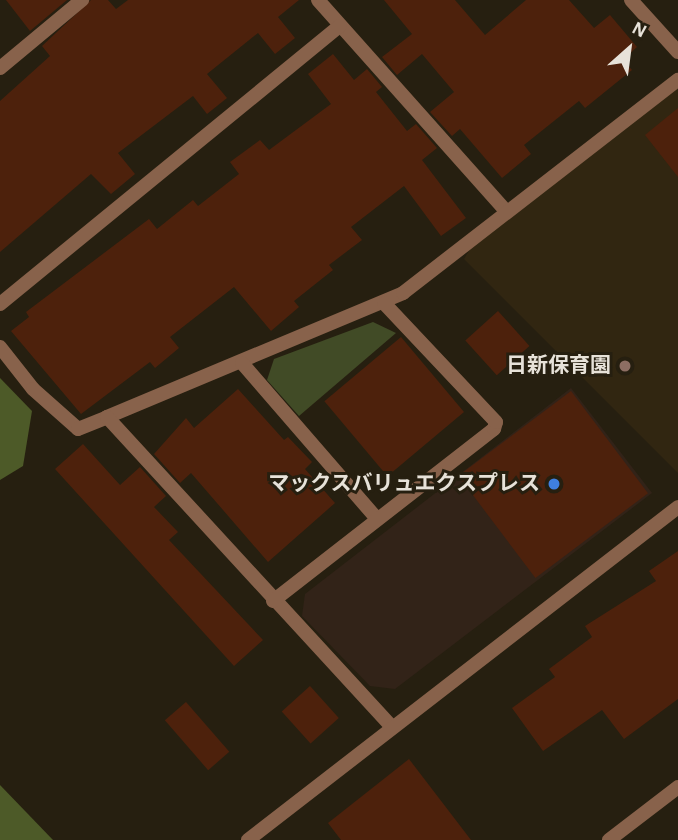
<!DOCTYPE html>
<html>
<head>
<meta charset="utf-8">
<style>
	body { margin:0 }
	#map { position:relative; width:678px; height:840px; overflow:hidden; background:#261f10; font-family:"Alegreya Sans","Noto Sans JP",sans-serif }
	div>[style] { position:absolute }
	.commercial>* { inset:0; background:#322318 }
	.built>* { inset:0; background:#312611 }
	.green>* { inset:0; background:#414b26 }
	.forest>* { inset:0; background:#4d5a28 }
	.building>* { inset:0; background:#4d210c; transform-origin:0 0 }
	.minor>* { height:14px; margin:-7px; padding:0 7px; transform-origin:7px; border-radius:7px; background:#88624b }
	.tertiary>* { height:14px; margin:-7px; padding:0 7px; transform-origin:7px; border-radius:7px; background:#88624b }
	.dots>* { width:19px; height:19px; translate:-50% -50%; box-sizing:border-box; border:4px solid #261f10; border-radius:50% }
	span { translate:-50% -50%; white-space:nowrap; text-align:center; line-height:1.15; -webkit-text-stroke:6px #261f10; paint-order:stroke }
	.poi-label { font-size:21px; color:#e7e2d9; font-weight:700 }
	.right { translate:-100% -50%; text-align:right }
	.north { position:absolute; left:594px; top:14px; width:70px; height:70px; -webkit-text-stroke:5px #261f10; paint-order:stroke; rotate:28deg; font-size:19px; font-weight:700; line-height:28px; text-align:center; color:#e7e2d9 }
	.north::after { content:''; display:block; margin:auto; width:24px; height:32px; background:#e7e2d9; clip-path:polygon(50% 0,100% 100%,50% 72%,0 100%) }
</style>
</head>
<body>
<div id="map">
	<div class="commercial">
		<i style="clip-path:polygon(571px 388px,652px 493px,395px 689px,370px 686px,302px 616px,305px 594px)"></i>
	</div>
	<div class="built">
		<i style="clip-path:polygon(678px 88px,678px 473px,464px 259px,470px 249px)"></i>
	</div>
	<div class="green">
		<i style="clip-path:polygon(373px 322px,396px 333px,299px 416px,267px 380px,274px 359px)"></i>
	</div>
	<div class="forest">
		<i style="clip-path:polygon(0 378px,32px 411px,23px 466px,0 480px)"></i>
		<i style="clip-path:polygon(0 785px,53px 840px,0 840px)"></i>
	</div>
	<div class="building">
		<i style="clip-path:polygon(6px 0,67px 0,30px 31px)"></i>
		<i style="clip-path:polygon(91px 0,108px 0,116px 9px,128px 0,299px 0,278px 17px,295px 38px,275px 54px,258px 33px,207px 74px,227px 98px,207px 114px,193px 96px,118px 153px,135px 174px,111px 194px,91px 174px,0 252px,0 101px,50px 56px,42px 46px)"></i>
		<i style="clip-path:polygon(384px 0,455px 0,485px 35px,526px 0,569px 0,594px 28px,610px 15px,637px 47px,623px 60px,632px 70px,585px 108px,579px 101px,524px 145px,531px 154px,502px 178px,460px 129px,452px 136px,430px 112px,454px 92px,422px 54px,397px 75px,382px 57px,412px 34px)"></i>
		<i style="clip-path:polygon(333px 54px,354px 80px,367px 69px,382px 87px,376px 92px,407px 131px,416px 124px,437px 148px,422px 160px,466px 218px,441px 236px,404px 186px,351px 227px,362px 240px,329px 265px,333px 270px,294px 301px,299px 307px,271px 331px,234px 287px,170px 337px,179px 348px,155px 368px,150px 362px,81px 414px,11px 331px,29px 317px,26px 312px,149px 219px,157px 229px,193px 200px,198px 206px,239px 174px,230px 162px,260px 140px,269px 150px,331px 104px,308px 74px)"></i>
		<i style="clip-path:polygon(678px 108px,678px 177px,645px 135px)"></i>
		<i style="left:498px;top:311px;width:47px;height:44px;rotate:48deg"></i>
		<i style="left:401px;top:337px;width:98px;height:100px;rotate:50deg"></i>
		<i style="clip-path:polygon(238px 389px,284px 440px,288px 437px,312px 462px,305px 469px,335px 503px,268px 562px,191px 473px,180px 483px,154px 454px,186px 418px,194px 428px)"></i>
		<i style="left:571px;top:391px;width:128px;height:141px;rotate:53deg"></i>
		<i style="clip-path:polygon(83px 444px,120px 485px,140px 467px,166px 496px,154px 507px,178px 532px,169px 540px,263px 640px,234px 666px,55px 469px)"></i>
		<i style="clip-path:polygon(678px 551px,678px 699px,624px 739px,602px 710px,543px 751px,512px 708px,555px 677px,549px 669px,592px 637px,585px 626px,656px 581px,649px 571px)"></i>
		<i style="left:310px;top:686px;width:43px;height:38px;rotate:48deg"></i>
		<i style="left:186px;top:702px;width:66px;height:28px;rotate:49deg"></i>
		<i style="clip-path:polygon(409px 759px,471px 840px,341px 840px,328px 823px)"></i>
	</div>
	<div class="minor">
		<i style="left:318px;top:0;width:283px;rotate:48.3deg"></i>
		<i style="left:631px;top:0;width:70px;rotate:47.9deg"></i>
		<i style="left:0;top:68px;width:107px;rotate:-39.7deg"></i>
		<i style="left:0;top:304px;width:439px;rotate:-39.3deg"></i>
		<i style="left:0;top:347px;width:53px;rotate:51.8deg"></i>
		<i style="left:33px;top:389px;width:60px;rotate:41.6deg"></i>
		<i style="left:78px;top:429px;width:31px;rotate:-22deg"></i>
		<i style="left:107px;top:417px;width:321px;rotate:-22.7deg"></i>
		<i style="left:403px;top:293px;width:348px;rotate:-37.8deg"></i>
		<i style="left:242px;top:363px;width:206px;rotate:49.1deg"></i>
		<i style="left:107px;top:417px;width:421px;rotate:47.4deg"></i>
		<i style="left:273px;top:601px;width:280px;rotate:-37.9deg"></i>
		<i style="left:494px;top:429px;width:7px;rotate:-74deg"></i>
		<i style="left:496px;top:422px;width:163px;rotate:-133.3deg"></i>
		<i style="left:609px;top:840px;width:87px;rotate:-37.5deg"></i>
	</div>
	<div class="tertiary">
		<i style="left:248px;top:840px;width:544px;rotate:-37.75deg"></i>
	</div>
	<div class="dots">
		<i style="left:625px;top:366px;background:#8d6e63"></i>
		<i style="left:554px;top:484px;background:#3f7fe0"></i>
	</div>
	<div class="poi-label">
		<span class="right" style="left:611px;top:366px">日新保育園</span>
		<span class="right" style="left:540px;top:484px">マックスバリュエクスプレス</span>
	</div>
	<div class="north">N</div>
</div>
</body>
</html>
